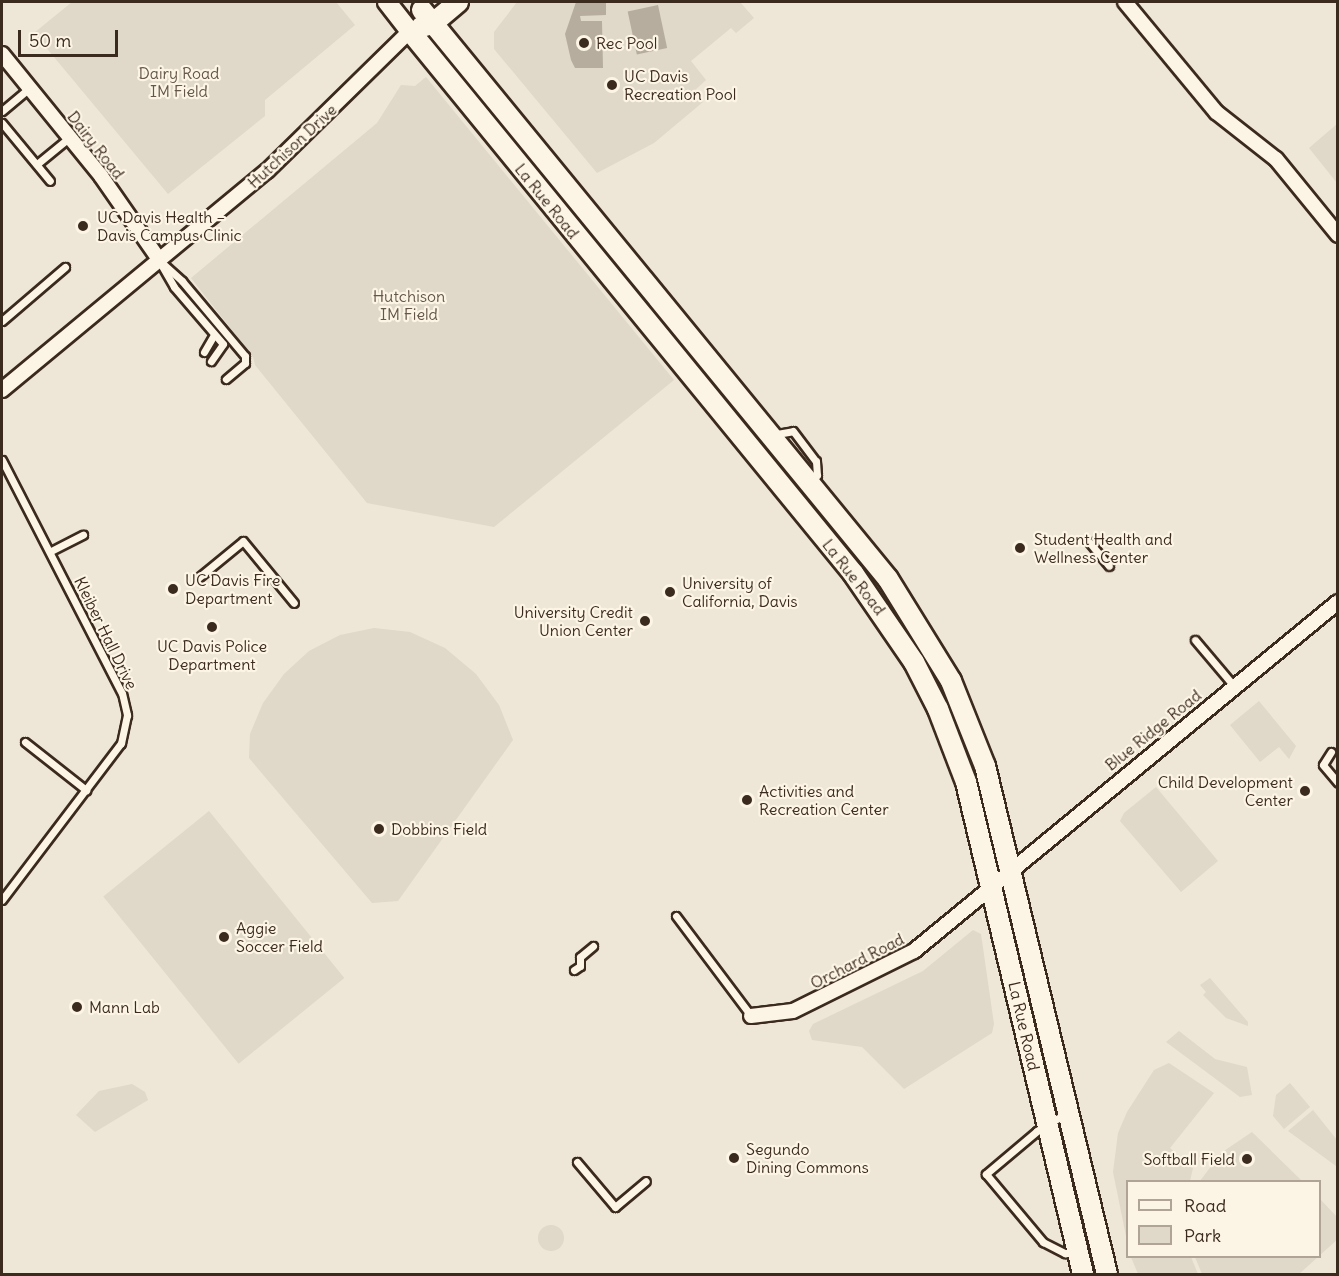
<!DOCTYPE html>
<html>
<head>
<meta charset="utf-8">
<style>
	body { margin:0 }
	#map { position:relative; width:1339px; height:1276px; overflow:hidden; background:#fcf5e5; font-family:Delius,sans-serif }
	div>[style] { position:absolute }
	.built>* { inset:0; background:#eee6d6 }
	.green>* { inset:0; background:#e0d8c8; transform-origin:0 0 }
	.round { border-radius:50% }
	.water>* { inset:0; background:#b7ad9e; transform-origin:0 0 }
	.roads { filter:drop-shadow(2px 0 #3b2a1e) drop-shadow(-2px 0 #3b2a1e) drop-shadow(0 2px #3b2a1e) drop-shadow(0 -2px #3b2a1e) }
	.service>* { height:7px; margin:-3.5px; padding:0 3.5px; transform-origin:3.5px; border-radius:3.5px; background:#fcf5e5 }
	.minor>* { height:14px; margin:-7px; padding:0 7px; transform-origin:7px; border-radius:7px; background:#fcf5e5 }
	.tertiary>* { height:18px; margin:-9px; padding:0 9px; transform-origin:9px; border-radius:9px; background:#fcf5e5 }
	.secondary>* { height:20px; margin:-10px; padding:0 10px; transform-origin:10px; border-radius:10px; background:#fcf5e5 }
	.dots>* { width:16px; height:16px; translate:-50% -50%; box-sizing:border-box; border:3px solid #fcf5e5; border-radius:50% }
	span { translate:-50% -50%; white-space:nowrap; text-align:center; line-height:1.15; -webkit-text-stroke:4.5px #fcf5e5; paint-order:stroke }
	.poi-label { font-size:16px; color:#3b2a1e }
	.left { translate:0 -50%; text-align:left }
	.right { translate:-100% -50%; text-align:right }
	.park-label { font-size:16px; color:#645648 }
	.street-label { font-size:16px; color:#3b2a1e }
	.frame { position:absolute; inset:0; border:3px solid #3b2a1e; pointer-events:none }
	.legend { position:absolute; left:1126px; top:1180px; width:195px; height:78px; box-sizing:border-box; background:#fcf5e5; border:2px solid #afa495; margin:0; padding:8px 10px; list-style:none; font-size:18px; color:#3b2a1e }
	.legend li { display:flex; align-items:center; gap:12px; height:30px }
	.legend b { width:30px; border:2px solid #afa495 }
	.scale { position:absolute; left:18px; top:30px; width:100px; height:27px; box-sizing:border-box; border:3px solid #3b2a1e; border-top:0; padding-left:8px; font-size:18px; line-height:21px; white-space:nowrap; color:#3b2a1e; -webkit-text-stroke:4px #fcf5e5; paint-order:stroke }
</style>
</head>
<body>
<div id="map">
	<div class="built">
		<i style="clip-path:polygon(evenodd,2px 2px,1337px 2px,1337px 1274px,2px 1274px,2px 2px,1128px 1182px,1320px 1182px,1320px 1256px,1128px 1256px,1128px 1182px)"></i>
	</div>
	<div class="green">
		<i style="clip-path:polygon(72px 2px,336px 2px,355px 25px,265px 100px,265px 116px,168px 194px,34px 33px)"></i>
		<i style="clip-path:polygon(517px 2px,740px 2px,754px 18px,736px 33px,731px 28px,691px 61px,706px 80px,695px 90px,703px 102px,654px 143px,597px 173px,494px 49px,494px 32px)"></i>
		<i style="clip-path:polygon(426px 77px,674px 380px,494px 527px,367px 503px,255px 365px,253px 357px,191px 278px,377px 123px,401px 85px,415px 86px)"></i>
		<i style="clip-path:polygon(1337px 124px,1337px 183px,1309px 148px)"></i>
		<i style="clip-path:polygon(374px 628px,410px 632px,445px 648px,476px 674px,499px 705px,513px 740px,398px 901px,372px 903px,249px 758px,250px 734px,263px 703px,284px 674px,309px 651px,340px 635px)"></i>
		<i style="clip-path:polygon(1259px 701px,1296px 746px,1289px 759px,1279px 747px,1260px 762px,1230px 725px)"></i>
		<i style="clip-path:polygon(1156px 787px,1218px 861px,1181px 892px,1120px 821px,1124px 813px)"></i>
		<i style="left:209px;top:811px;width:215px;height:136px;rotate:51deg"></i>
		<i style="clip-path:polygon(973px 930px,981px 934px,994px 1024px,992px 1033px,904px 1089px,862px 1047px,812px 1040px,809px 1031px,813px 1024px,923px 971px)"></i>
		<i style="clip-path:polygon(1210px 978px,1248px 1022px,1248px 1026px,1226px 1018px,1203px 995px,1206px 992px,1200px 985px)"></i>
		<i style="clip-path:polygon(1179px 1031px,1215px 1059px,1247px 1067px,1252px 1095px,1240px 1097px,1166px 1042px)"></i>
		<i style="clip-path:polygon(1169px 1063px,1214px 1093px,1170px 1148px,1193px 1168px,1190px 1181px,1128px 1182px,1127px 1241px,1113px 1172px,1118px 1133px,1127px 1112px,1154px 1070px)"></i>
		<i style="clip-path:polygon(1290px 1083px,1310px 1107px,1284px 1129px,1273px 1116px,1276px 1095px)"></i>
		<i style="clip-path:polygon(132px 1084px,145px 1092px,148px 1100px,95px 1132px,76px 1115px,99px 1091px)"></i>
		<i style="clip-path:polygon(1313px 1110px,1337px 1140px,1336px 1166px,1288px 1131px)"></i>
		<i style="clip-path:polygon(1252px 1132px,1302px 1181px,1200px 1181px,1221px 1153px)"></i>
		<i style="clip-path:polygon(1320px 1199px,1337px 1217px,1338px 1239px,1320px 1255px)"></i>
		<i class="round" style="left:538px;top:1225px;width:26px;height:26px"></i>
		<i style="clip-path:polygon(1131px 1257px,1191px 1257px,1198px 1274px,1138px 1274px)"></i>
		<i style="clip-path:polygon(1195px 1257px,1318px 1257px,1299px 1274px,1202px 1274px)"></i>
	</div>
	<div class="water">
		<i style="clip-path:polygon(576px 2px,606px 2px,606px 15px,580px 16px,581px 21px,602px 21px,603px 68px,575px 68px,571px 60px,565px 34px)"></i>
		<i style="left:658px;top:5px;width:44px;height:31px;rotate:78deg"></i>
	</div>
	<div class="roads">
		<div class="service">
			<i style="left:2px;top:111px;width:35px;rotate:-40deg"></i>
			<i style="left:2px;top:123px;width:75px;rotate:50.4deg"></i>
			<i style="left:37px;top:164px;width:43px;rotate:-39.3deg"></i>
			<i style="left:160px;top:261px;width:30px;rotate:42deg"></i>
			<i style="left:182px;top:281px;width:98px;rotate:50deg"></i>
			<i style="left:245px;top:356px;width:7px;rotate:90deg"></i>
			<i style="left:245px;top:363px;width:25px;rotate:140deg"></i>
			<i style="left:162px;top:266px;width:24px;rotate:60deg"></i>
			<i style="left:174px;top:287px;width:75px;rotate:49.3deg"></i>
			<i style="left:223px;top:344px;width:21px;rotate:125deg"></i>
			<i style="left:2px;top:321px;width:83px;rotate:-40.6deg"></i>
			<i style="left:204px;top:352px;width:20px;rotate:-60deg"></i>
			<i style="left:771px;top:435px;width:22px;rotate:-10deg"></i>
			<i style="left:793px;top:431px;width:38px;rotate:53deg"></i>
			<i style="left:816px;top:461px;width:14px;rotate:86deg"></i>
			<i style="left:817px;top:475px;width:10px;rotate:135deg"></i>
			<i style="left:2px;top:460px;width:262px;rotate:62.8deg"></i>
			<i style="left:122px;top:693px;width:23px;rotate:77deg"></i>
			<i style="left:127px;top:715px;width:29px;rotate:102deg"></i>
			<i style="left:121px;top:743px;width:197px;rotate:127.2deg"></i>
			<i style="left:1089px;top:542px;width:31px;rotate:50deg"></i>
			<i style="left:51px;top:551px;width:36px;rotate:-27deg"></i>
			<i style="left:198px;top:578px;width:58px;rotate:-39.4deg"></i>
			<i style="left:243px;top:541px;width:80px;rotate:50.6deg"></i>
			<i style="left:1195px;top:640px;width:60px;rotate:49.7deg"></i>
			<i style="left:25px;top:742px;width:78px;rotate:38.2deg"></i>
			<i style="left:1331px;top:752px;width:15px;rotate:122deg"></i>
			<i style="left:1323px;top:765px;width:23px;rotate:50deg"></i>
			<i style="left:676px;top:916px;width:125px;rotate:53.1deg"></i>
			<i style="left:574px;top:970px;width:7px;rotate:-34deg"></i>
			<i style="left:580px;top:966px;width:9px;rotate:-90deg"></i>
			<i style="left:580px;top:957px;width:17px;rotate:-40deg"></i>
			<i style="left:1065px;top:1114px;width:33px;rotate:149deg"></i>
			<i style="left:1037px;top:1131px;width:67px;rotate:139.9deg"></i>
			<i style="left:986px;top:1174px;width:89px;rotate:50deg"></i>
			<i style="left:1043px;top:1242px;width:25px;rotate:27deg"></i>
			<i style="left:1065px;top:1253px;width:10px"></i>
			<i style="left:577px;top:1162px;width:59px;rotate:49.8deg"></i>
			<i style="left:615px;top:1207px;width:40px;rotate:-40deg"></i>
		</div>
		<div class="minor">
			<i style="left:1125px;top:2px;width:143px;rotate:50.4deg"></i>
			<i style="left:1216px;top:112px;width:76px;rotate:38.1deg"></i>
			<i style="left:1276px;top:159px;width:98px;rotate:50.8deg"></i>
			<i style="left:2px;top:54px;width:157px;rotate:50.9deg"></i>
			<i style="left:101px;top:176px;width:103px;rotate:55.2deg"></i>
			<i style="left:2px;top:390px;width:344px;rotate:-39.6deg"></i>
			<i style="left:267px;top:171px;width:200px;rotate:-44.4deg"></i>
			<i style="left:751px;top:1016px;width:42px;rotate:-6.8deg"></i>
			<i style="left:793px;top:1011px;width:135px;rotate:-26.4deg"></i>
			<i style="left:914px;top:951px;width:549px;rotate:-39.46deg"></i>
		</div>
		<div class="tertiary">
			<i style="left:387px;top:2px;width:37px;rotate:52deg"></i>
		</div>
		<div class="secondary">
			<i style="left:422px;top:10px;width:735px;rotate:50.68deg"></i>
			<i style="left:888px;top:579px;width:120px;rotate:58.3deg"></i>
			<i style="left:951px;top:681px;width:92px;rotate:68.2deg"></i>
			<i style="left:985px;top:766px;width:522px;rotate:76.5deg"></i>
			<i style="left:421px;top:27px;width:11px;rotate:-15deg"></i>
			<i style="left:432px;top:24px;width:34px;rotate:-40deg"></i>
			<i style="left:410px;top:31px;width:700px;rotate:50.74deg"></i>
			<i style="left:853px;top:573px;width:108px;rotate:55.6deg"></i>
			<i style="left:914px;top:662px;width:53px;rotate:62.9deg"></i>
			<i style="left:938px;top:709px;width:78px;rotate:69deg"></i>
			<i style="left:966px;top:782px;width:506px;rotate:76.62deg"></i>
		</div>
	</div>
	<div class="dots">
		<i style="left:584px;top:43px;background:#3b2a1e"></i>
		<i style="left:612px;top:85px;background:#3b2a1e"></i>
		<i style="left:83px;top:226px;background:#3b2a1e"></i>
		<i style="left:1020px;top:548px;background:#3b2a1e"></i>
		<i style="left:173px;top:589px;background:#3b2a1e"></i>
		<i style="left:670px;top:592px;background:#3b2a1e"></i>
		<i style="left:645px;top:621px;background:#3b2a1e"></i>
		<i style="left:212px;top:627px;background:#3b2a1e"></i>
		<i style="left:1305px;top:791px;background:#3b2a1e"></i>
		<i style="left:747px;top:800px;background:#3b2a1e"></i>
		<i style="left:379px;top:829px;background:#3b2a1e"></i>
		<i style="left:224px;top:937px;background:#3b2a1e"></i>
		<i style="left:77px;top:1007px;background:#3b2a1e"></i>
		<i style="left:734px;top:1158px;background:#3b2a1e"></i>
		<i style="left:1247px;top:1159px;background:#3b2a1e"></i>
	</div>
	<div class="poi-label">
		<span class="left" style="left:596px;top:43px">Rec Pool</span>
		<span class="left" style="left:624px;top:85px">UC Davis<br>Recreation Pool</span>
		<span class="left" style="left:97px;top:226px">UC Davis Health –<br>Davis Campus Clinic</span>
		<span class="left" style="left:1034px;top:548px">Student Health and<br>Wellness Center</span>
		<span class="left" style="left:185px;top:589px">UC Davis Fire<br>Department</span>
		<span class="left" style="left:682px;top:592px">University of<br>California, Davis</span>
		<span class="right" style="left:633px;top:621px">University Credit<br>Union Center</span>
		<span style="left:212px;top:655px">UC Davis Police<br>Department</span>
		<span class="right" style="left:1293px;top:791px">Child Development<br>Center</span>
		<span class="left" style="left:759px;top:800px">Activities and<br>Recreation Center</span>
		<span class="left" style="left:391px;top:829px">Dobbins Field</span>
		<span class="left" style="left:236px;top:937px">Aggie<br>Soccer Field</span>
		<span class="left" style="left:89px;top:1007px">Mann Lab</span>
		<span class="left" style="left:746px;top:1158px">Segundo<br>Dining Commons</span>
		<span class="right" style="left:1235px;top:1159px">Softball Field</span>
	</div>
	<div class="park-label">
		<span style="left:179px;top:82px">Dairy Road<br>IM Field</span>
		<span style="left:409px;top:305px">Hutchison<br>IM Field</span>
	</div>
	<div class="street-label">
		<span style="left:96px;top:145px;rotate:52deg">Dairy Road</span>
		<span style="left:292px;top:146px;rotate:-43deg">Hutchison Drive</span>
		<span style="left:547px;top:201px;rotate:51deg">La Rue Road</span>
		<span style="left:854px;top:577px;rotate:52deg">La Rue Road</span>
		<span style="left:106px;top:633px;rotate:64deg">Kleiber Hall Drive</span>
		<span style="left:1153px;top:730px;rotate:-39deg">Blue Ridge Road</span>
		<span style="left:857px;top:961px;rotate:-27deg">Orchard Road</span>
		<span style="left:1024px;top:1026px;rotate:77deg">La Rue Road</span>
	</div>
	<div class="frame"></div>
	<ul class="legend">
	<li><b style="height:8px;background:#fcf5e5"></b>Road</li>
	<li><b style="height:16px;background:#e0d8c8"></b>Park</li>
	</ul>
	<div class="scale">50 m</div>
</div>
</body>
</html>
